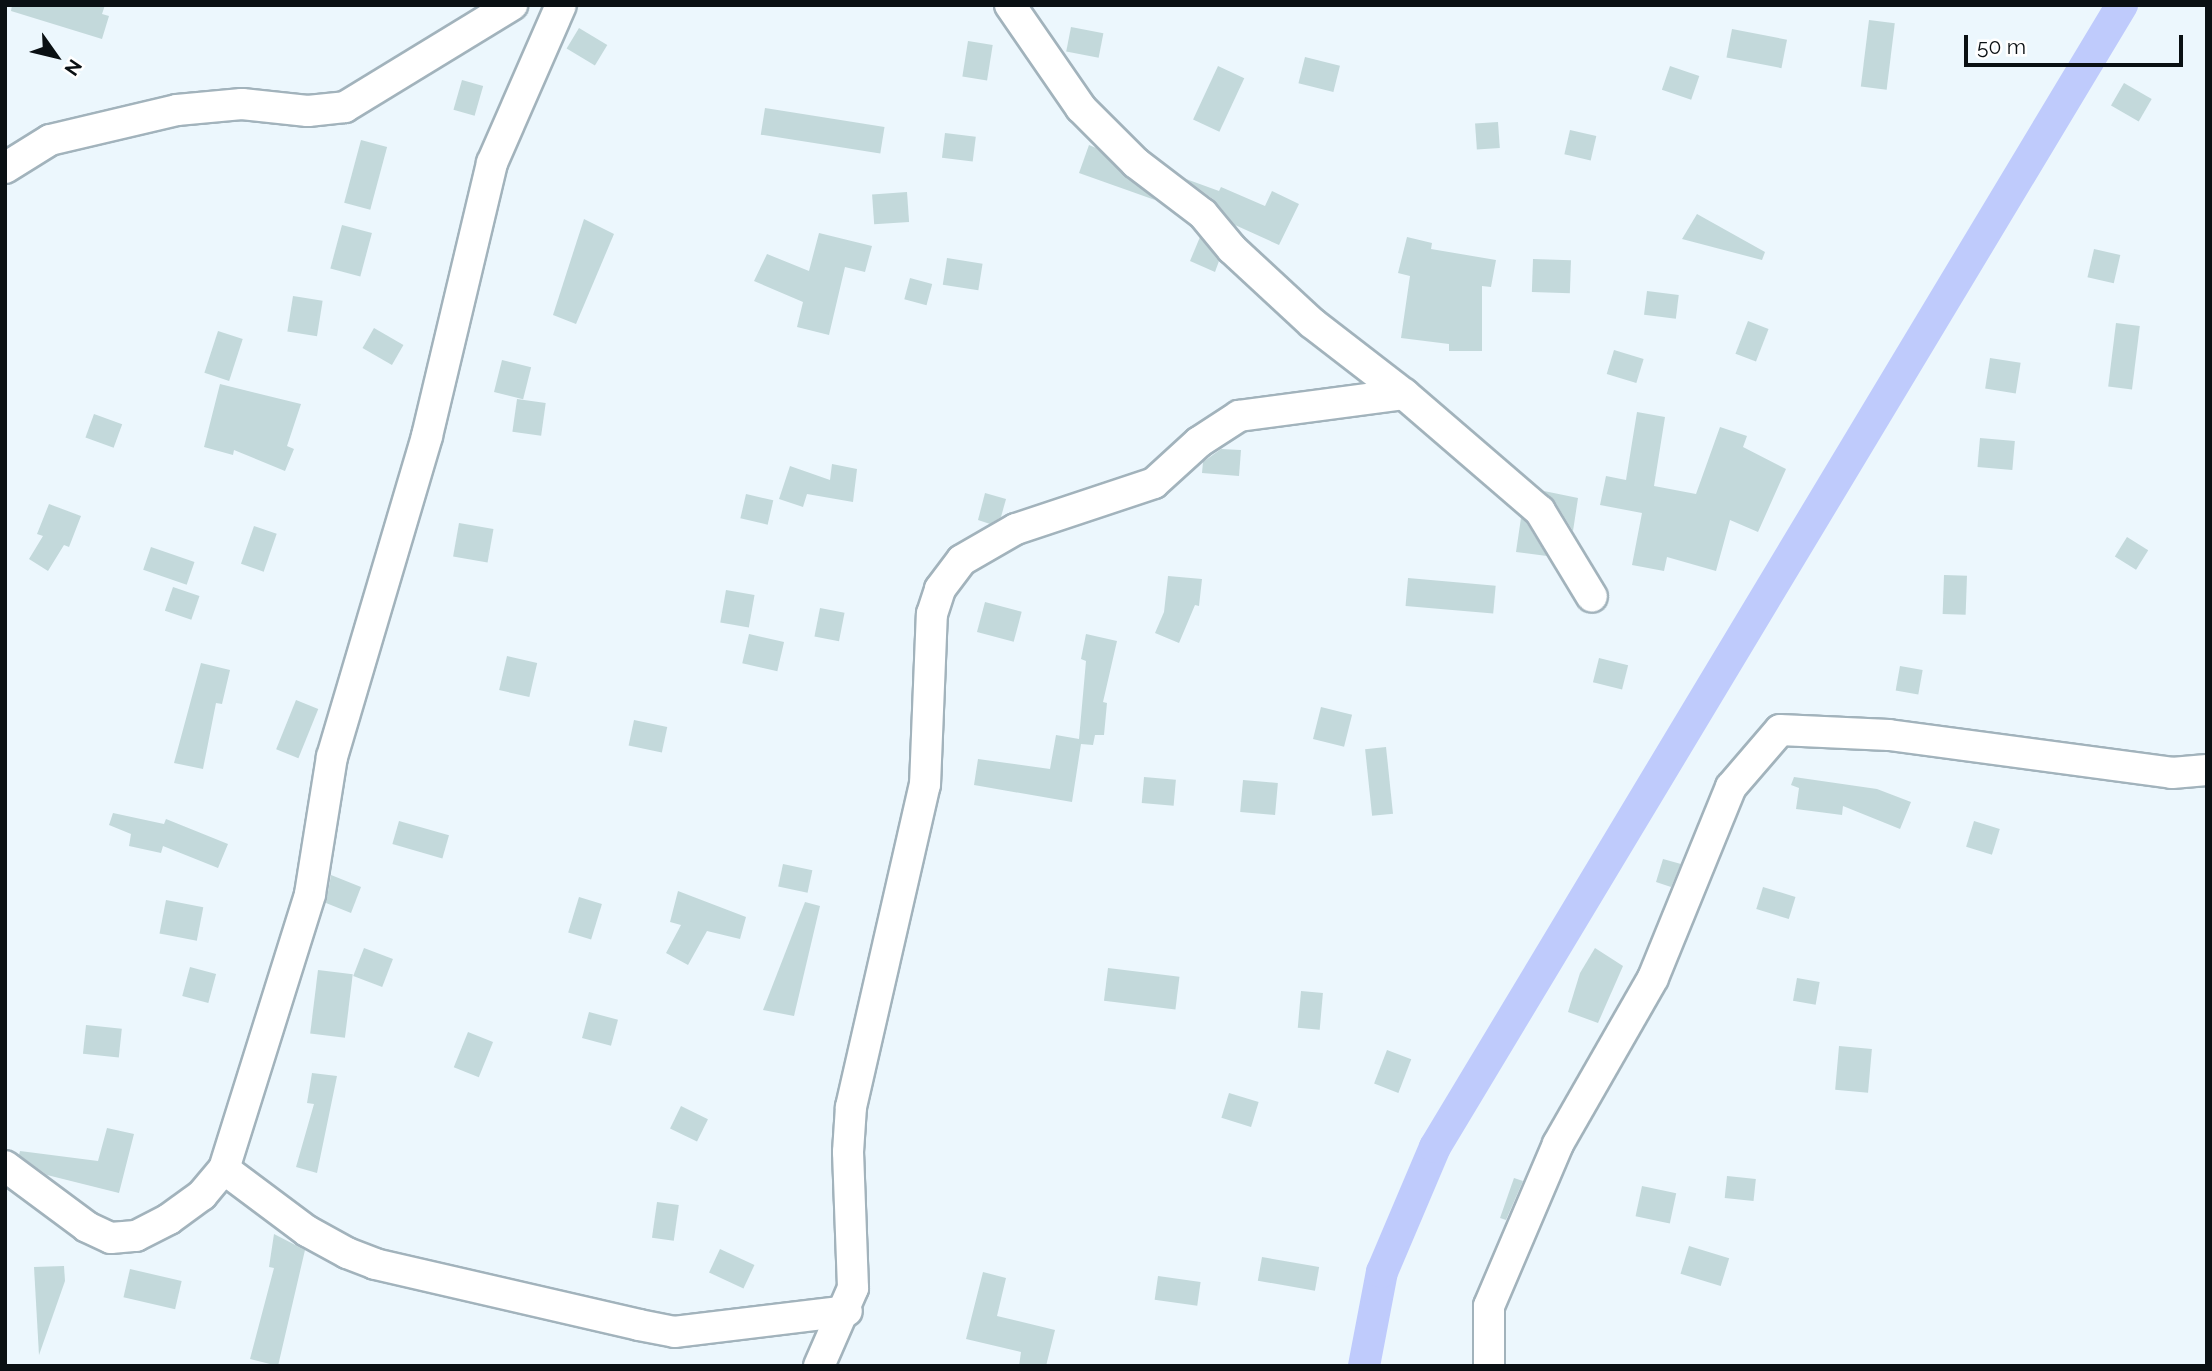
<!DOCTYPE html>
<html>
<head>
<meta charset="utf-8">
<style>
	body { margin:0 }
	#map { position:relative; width:2212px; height:1371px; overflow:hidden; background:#ecf7fd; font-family:Raleway,sans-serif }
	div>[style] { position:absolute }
	.canal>* { height:32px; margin:-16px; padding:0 16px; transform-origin:16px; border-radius:16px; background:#bfcbfc }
	.building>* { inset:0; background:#c3d9db; transform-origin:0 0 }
	.roads { filter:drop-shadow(2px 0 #a2b3bc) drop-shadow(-2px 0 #a2b3bc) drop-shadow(0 2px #a2b3bc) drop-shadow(0 -2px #a2b3bc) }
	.minor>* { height:30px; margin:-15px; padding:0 15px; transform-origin:15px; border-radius:15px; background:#fff }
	span { translate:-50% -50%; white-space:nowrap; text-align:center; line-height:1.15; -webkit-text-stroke:7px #fff; paint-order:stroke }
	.frame { position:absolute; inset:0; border:7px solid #0a1013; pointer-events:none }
	.north { position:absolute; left:21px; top:21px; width:70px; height:70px; -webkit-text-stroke:5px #fff; paint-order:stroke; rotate:124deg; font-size:19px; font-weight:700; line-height:28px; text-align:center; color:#0a1013 }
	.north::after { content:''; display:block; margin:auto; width:24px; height:32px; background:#0a1013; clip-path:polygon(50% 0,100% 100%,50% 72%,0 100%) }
	.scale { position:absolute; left:1964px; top:35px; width:219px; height:32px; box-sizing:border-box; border:4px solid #0a1013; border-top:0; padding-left:9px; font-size:21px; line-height:24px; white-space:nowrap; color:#0a1013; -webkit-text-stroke:5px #fff; paint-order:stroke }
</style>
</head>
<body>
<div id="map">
	<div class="canal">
		<i style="left:1364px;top:1366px;width:96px;rotate:-79.2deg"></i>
		<i style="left:1382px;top:1272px;width:136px;rotate:-67deg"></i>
		<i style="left:1435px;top:1147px;width:1333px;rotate:-58.97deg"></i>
	</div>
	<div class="building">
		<i style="clip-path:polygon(12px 5px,105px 5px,102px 14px,109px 16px,102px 39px,11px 11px)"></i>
		<i style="left:1869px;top:20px;width:26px;height:67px;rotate:7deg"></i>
		<i style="left:1071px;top:27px;width:33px;height:25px;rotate:11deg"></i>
		<i style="left:579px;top:28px;width:33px;height:24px;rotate:31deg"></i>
		<i style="left:1732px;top:29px;width:56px;height:29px;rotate:11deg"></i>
		<i style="left:968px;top:41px;width:25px;height:36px;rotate:9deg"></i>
		<i style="left:1305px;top:57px;width:36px;height:27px;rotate:14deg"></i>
		<i style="left:1218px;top:66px;width:29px;height:59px;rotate:25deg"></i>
		<i style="left:1670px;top:66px;width:31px;height:25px;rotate:19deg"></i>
		<i style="left:462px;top:80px;width:22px;height:31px;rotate:16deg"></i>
		<i style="left:2124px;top:83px;width:32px;height:26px;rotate:30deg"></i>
		<i style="left:765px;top:108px;width:121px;height:27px;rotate:9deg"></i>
		<i style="left:1498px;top:122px;width:26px;height:23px;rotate:86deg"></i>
		<i style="left:1570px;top:130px;width:27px;height:25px;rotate:13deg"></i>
		<i style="left:945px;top:133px;width:31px;height:25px;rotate:7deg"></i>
		<i style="left:361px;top:140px;width:27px;height:65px;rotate:15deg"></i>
		<i style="clip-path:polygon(1089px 145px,1096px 148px,1155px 200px,1079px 173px)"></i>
		<i style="clip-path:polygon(1186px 179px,1219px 191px,1221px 187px,1265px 206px,1272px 191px,1299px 204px,1279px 245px,1235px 225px,1214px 200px)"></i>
		<i style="left:907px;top:192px;width:30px;height:35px;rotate:86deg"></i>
		<i style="clip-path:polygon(1697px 214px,1765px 252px,1762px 260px,1682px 239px)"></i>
		<i style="clip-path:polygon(584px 219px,614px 234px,576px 324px,553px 315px)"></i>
		<i style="left:342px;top:225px;width:31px;height:45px;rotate:15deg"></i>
		<i style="clip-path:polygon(819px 233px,872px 246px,865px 272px,845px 267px,829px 335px,797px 327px,803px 302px,754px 281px,767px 254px,809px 271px)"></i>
		<i style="clip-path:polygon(1200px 237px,1219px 261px,1215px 272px,1190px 261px)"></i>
		<i style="clip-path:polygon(1407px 237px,1432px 243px,1431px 249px,1496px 260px,1491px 287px,1482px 286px,1482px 351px,1449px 351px,1449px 344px,1401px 338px,1410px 276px,1398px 273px)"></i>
		<i style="left:2094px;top:249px;width:27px;height:29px;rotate:13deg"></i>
		<i style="left:947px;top:258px;width:36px;height:27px;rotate:9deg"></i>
		<i style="left:1533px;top:259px;width:38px;height:33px;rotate:2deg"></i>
		<i style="left:910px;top:278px;width:23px;height:22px;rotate:15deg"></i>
		<i style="left:1647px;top:291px;width:32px;height:24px;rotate:7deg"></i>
		<i style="left:293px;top:296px;width:30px;height:36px;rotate:9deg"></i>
		<i style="left:1748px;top:321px;width:22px;height:35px;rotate:21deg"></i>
		<i style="left:2116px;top:323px;width:24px;height:64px;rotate:7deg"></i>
		<i style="left:374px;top:328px;width:34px;height:23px;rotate:30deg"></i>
		<i style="left:218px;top:331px;width:26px;height:44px;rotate:18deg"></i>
		<i style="left:1614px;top:350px;width:31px;height:25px;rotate:17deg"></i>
		<i style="left:1990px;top:358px;width:31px;height:31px;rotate:9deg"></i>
		<i style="left:502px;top:360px;width:30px;height:33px;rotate:14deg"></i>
		<i style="clip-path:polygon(220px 384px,301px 404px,287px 446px,294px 449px,285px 471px,234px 450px,233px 455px,204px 447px)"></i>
		<i style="left:517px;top:399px;width:29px;height:33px;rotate:8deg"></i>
		<i style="clip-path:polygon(1637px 412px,1665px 417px,1654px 486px,1696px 494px,1720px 427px,1747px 436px,1743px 447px,1786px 469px,1758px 532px,1730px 520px,1716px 571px,1667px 557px,1664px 571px,1632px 565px,1642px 513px,1600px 505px,1606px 476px,1626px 480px)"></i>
		<i style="left:94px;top:414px;width:30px;height:25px;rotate:20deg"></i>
		<i style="left:1980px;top:438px;width:35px;height:29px;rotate:5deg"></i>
		<i style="clip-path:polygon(1221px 449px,1241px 450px,1239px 476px,1202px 473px,1203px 462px)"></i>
		<i style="clip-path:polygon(832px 464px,857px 469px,853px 502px,807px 494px,803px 507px,779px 499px,790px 466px,830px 480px)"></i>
		<i style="clip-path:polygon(1544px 491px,1578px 498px,1573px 531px,1555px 502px)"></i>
		<i style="clip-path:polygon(985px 493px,1006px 499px,1001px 517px,990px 524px,978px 520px)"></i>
		<i style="left:746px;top:494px;width:28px;height:25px;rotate:13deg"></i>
		<i style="clip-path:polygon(49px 504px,81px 516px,69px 547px,64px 545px,48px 571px,29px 559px,43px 536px,37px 534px)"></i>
		<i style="clip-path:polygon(1521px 518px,1526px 522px,1547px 556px,1516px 552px)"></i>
		<i style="left:459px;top:523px;width:35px;height:34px;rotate:10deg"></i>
		<i style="left:254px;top:526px;width:24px;height:40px;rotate:19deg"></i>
		<i style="left:2127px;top:537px;width:25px;height:23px;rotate:32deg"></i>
		<i style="left:151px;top:547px;width:46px;height:24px;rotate:19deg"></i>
		<i style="left:1944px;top:575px;width:23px;height:39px;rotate:2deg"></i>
		<i style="clip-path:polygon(1168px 576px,1202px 579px,1199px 606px,1195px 605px,1179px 643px,1155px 633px,1164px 612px)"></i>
		<i style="left:1408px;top:578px;width:88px;height:28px;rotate:5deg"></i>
		<i style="left:173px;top:587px;width:28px;height:25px;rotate:19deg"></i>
		<i style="left:726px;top:590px;width:29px;height:33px;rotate:10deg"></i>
		<i style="left:985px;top:602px;width:38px;height:31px;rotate:15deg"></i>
		<i style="left:820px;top:608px;width:25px;height:29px;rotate:11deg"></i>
		<i style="left:749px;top:634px;width:36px;height:30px;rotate:13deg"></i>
		<i style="clip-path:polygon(1086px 634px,1117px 641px,1103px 702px,1107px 703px,1104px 735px,1095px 735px,1093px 745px,1081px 744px,1072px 802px,974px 785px,978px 759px,1050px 769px,1056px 735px,1079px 739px,1086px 661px,1081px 659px)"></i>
		<i style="left:507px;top:656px;width:31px;height:35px;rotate:13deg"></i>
		<i style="left:1599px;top:658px;width:30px;height:25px;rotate:14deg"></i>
		<i style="clip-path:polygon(201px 663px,230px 670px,222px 704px,216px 703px,203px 769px,174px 763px)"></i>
		<i style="left:1900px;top:666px;width:23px;height:25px;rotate:10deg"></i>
		<i style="left:296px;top:700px;width:24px;height:53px;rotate:22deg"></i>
		<i style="left:1321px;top:707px;width:32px;height:33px;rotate:14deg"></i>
		<i style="left:634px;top:720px;width:34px;height:26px;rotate:12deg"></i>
		<i style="left:1386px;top:747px;width:67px;height:21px;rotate:84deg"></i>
		<i style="left:1144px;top:777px;width:32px;height:26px;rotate:5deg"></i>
		<i style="clip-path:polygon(1794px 777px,1877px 789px,1911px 802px,1900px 829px,1843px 806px,1842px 815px,1796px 809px,1799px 788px,1791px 785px)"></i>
		<i style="left:1243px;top:780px;width:35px;height:32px;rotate:5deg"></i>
		<i style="clip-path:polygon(113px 813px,164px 824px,166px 819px,228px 844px,218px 868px,163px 846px,161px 853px,129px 846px,131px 834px,109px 825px)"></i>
		<i style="left:399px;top:821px;width:52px;height:24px;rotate:16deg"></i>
		<i style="left:1974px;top:821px;width:27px;height:27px;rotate:17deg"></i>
		<i style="clip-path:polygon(1663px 859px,1681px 864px,1671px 887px,1656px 882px)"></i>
		<i style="left:783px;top:864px;width:30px;height:23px;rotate:12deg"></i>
		<i style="clip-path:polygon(331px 875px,361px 887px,351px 913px,326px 903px)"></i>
		<i style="left:1763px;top:887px;width:34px;height:23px;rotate:17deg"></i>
		<i style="clip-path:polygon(678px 891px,746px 917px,740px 939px,707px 931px,688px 965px,666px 953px,681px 925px,670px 922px)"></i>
		<i style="left:579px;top:897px;width:24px;height:37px;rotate:17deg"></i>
		<i style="left:166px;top:900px;width:38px;height:34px;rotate:11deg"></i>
		<i style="clip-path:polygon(805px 902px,820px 906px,794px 1016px,763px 1010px)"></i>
		<i style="left:364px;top:948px;width:31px;height:30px;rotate:21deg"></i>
		<i style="clip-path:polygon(1595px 948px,1623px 966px,1598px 1023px,1568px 1012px,1580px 973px)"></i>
		<i style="left:190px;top:967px;width:27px;height:30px;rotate:15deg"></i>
		<i style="left:1108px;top:968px;width:72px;height:33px;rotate:7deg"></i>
		<i style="left:318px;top:970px;width:35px;height:64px;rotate:7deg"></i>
		<i style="left:1797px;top:978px;width:23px;height:23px;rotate:10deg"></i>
		<i style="left:1301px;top:991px;width:22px;height:37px;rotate:5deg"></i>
		<i style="left:589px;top:1012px;width:30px;height:27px;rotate:15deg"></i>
		<i style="left:86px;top:1025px;width:36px;height:29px;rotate:6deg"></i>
		<i style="left:468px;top:1032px;width:27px;height:38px;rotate:22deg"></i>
		<i style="left:1839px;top:1046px;width:33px;height:44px;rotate:5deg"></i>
		<i style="left:1387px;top:1050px;width:26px;height:36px;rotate:21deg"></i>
		<i style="clip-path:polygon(312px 1073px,337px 1076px,317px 1173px,296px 1167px,314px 1104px,307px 1103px)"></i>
		<i style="left:1229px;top:1093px;width:31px;height:26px;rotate:17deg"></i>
		<i style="left:681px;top:1106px;width:30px;height:25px;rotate:26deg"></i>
		<i style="clip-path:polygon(107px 1128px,134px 1134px,119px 1193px,47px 1175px,19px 1155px,20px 1151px,98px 1161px)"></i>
		<i style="left:1727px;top:1176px;width:29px;height:22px;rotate:6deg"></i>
		<i style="clip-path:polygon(1514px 1178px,1523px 1181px,1506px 1220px,1500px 1218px)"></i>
		<i style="left:1642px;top:1186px;width:35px;height:31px;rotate:12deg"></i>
		<i style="left:657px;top:1202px;width:22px;height:36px;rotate:8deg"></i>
		<i style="clip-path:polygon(274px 1234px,305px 1250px,278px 1366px,250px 1359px,274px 1268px,269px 1267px)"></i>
		<i style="left:1689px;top:1246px;width:42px;height:29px;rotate:17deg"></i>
		<i style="left:720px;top:1249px;width:38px;height:26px;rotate:25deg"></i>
		<i style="left:1262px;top:1257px;width:58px;height:24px;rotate:10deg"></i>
		<i style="clip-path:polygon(64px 1266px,65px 1281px,39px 1355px,34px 1267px)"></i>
		<i style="left:130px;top:1269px;width:53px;height:29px;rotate:13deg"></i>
		<i style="clip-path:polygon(983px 1272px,1006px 1278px,997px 1316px,1055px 1330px,1046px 1366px,1019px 1366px,1021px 1352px,966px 1339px)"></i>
		<i style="left:1158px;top:1276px;width:43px;height:24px;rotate:8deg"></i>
	</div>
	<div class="roads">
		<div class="minor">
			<i style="left:1010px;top:5px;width:125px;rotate:55.4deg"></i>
			<i style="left:1081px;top:108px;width:78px;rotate:45deg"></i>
			<i style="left:1136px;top:163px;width:84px;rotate:37.3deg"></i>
			<i style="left:1203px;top:214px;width:45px;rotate:50.4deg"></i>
			<i style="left:1232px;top:249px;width:109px;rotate:42.8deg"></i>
			<i style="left:1312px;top:323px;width:116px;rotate:37.7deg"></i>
			<i style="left:1404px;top:394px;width:179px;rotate:40.7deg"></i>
			<i style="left:1540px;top:511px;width:100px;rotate:58.8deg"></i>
			<i style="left:5px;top:168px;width:53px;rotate:-31.9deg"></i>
			<i style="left:50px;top:140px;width:130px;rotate:-13.3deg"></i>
			<i style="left:177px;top:110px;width:65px;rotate:-5.3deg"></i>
			<i style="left:242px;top:104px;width:66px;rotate:6.1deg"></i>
			<i style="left:308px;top:111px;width:37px;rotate:-6deg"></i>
			<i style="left:345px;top:107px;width:196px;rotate:-31.4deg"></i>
			<i style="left:5px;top:1166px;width:102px;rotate:36.6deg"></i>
			<i style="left:87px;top:1227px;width:26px;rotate:25deg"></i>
			<i style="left:111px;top:1238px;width:25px;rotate:-5deg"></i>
			<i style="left:136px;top:1236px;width:37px;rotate:-27deg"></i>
			<i style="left:169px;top:1219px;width:41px;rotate:-36deg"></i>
			<i style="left:202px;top:1195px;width:34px;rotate:-50deg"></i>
			<i style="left:224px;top:1169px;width:288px;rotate:-72.6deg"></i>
			<i style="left:310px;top:894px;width:139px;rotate:-80.9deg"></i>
			<i style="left:332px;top:757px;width:335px;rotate:-73.5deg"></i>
			<i style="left:427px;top:436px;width:281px;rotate:-76.6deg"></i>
			<i style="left:492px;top:163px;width:172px;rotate:-66.4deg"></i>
			<i style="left:224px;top:1169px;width:104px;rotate:36.8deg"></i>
			<i style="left:307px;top:1231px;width:46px;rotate:28.8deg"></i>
			<i style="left:347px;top:1253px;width:30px;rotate:21deg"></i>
			<i style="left:375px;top:1264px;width:271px;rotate:13deg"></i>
			<i style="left:639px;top:1325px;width:36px;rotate:11deg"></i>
			<i style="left:674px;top:1332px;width:174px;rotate:-6.9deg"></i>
			<i style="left:819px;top:1366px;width:85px;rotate:-66.4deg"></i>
			<i style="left:853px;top:1288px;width:136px;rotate:-92.1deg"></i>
			<i style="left:848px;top:1152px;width:45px;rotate:-86.2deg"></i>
			<i style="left:851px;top:1107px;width:330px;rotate:-77.1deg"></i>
			<i style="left:925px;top:785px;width:171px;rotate:-87.7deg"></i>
			<i style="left:932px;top:614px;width:26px;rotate:-72deg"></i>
			<i style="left:940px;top:589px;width:36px;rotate:-53deg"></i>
			<i style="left:962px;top:560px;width:62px;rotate:-29.9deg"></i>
			<i style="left:1016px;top:529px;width:145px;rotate:-18.4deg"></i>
			<i style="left:1154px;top:483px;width:61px;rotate:-42.3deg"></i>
			<i style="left:1199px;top:442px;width:48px;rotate:-33deg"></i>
			<i style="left:1239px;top:416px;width:166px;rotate:-7.6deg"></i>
			<i style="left:1489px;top:1366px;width:60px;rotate:-90deg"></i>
			<i style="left:1489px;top:1306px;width:176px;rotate:-66.9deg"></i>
			<i style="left:1558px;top:1144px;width:191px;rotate:-60.2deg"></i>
			<i style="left:1653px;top:978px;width:206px;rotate:-67.8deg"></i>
			<i style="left:1731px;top:787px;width:75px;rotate:-49.3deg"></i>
			<i style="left:1780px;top:730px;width:109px;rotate:2.6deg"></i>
			<i style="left:1889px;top:735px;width:286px;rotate:7.6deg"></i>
			<i style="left:2172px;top:773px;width:35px;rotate:-5deg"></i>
		</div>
	</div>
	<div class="frame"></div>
	<div class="north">N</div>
	<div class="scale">50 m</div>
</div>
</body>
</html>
